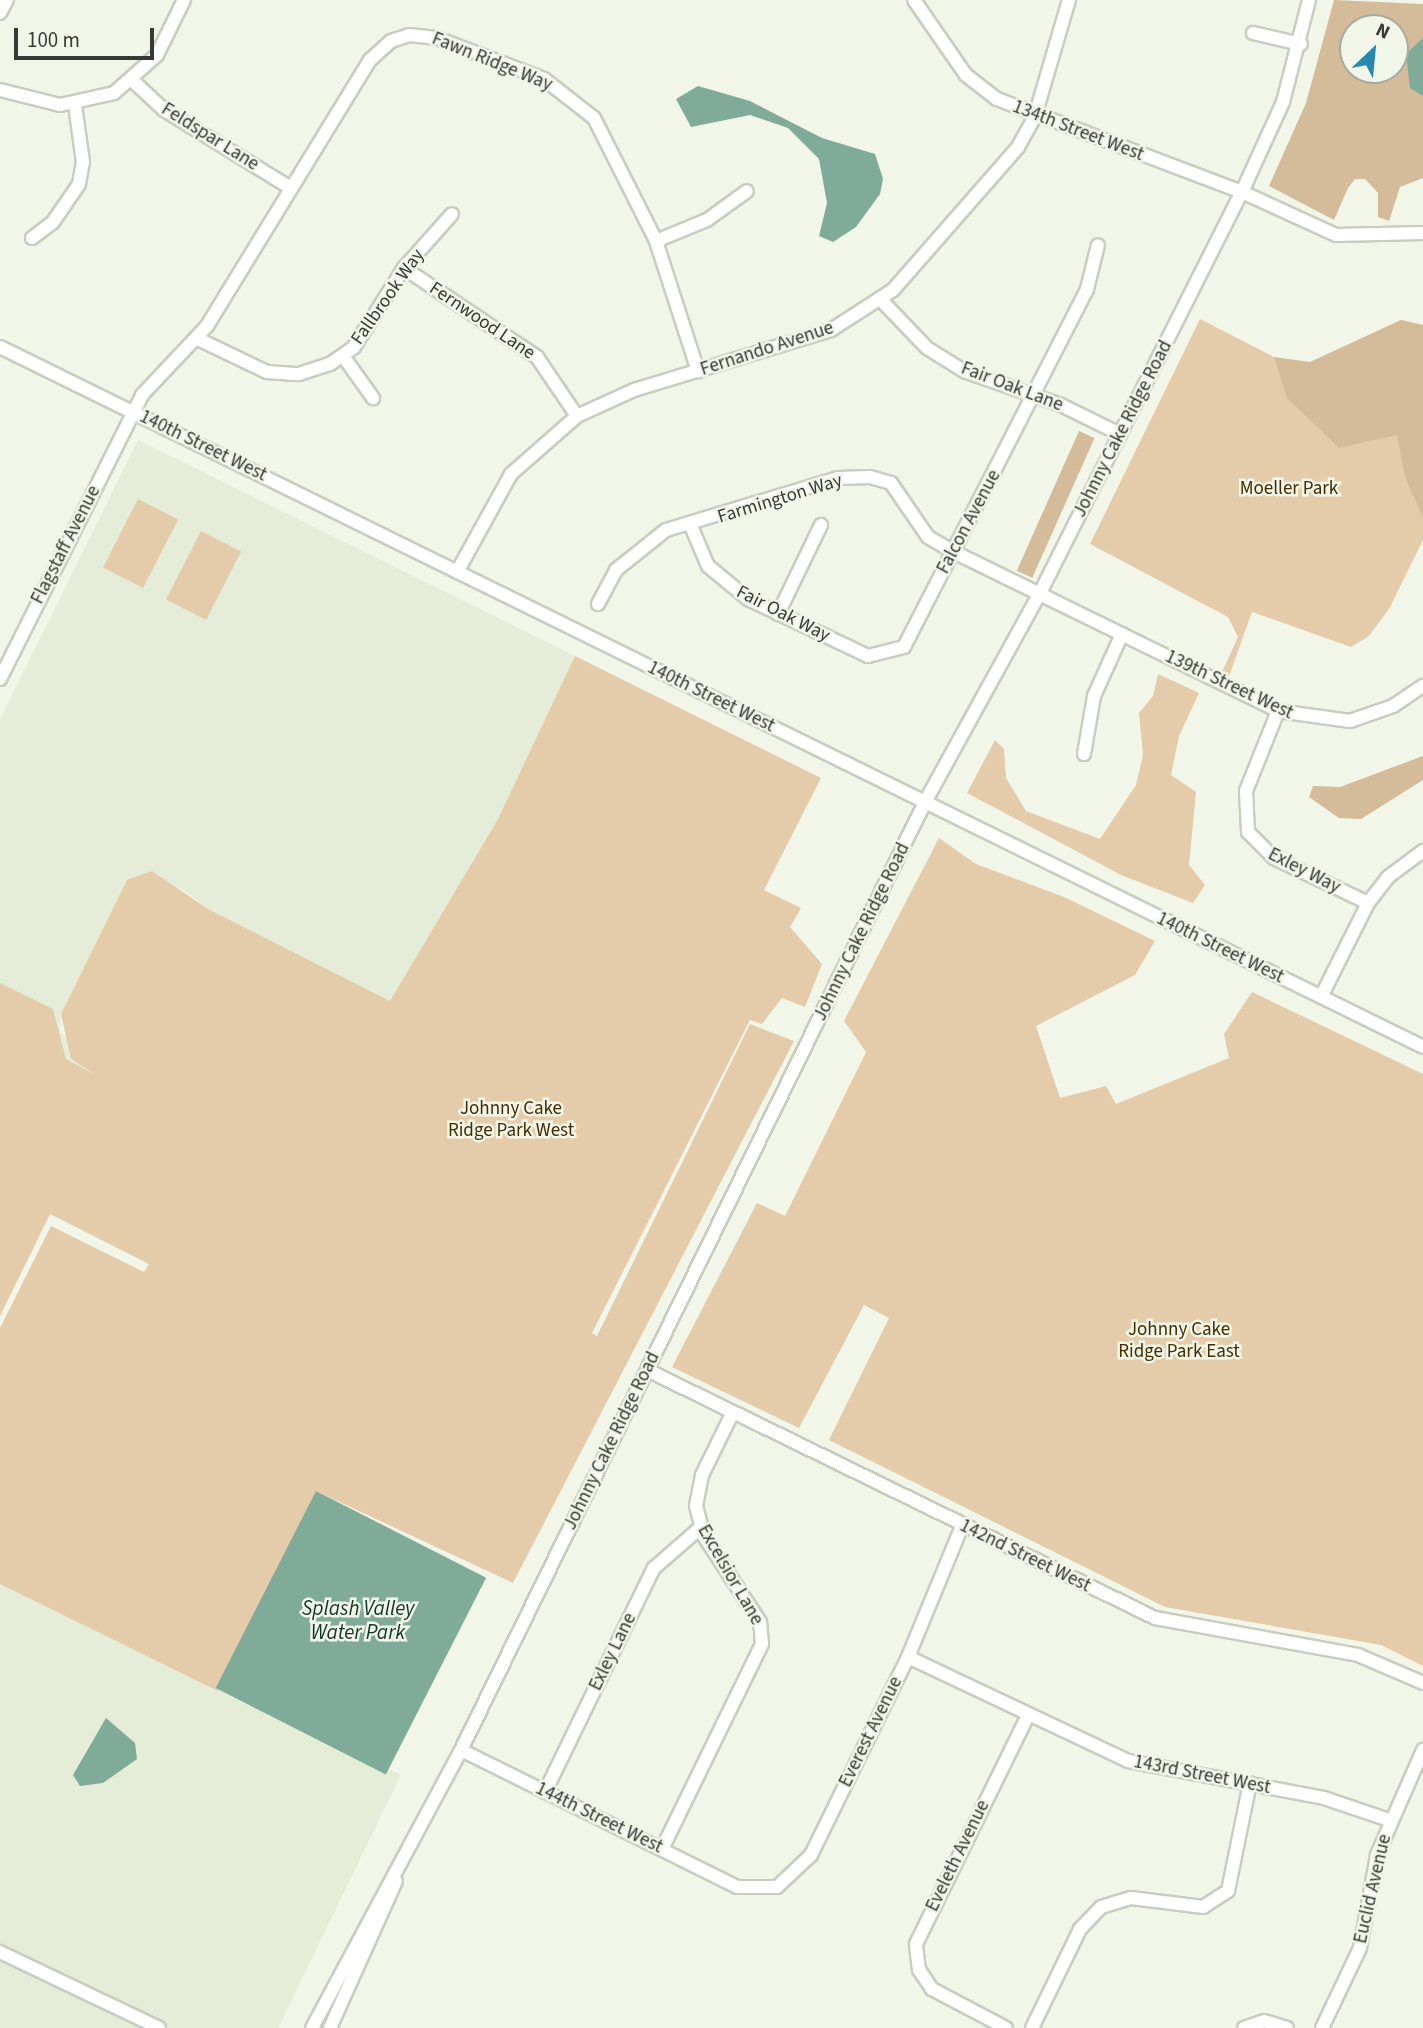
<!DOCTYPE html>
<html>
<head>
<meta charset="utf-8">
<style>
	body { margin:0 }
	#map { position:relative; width:1423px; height:2028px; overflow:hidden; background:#f2f6e9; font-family:"Source Sans 3",sans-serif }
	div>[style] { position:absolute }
	.built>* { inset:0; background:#e5ecd8 }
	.green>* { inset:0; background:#e4ccab; transform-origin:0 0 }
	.forest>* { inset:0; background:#d4bb99; transform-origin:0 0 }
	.water>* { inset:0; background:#80ab98; transform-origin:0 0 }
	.roads { filter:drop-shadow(2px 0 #c9cdc0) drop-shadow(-2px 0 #c9cdc0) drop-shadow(0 2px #c9cdc0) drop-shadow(0 -2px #c9cdc0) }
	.minor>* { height:12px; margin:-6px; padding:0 6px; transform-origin:6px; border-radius:6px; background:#fff }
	span { translate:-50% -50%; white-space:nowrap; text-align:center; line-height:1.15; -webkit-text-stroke:5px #f2f6e9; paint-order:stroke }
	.street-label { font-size:19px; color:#373934 }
	.park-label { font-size:19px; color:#452c00 }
	.water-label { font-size:21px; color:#113729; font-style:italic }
	.north { position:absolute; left:1339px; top:14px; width:70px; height:70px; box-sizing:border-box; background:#f2f6e9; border:2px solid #a7aaa1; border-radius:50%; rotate:26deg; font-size:19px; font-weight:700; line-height:28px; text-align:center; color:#373934 }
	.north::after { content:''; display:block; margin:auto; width:24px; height:32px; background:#2887b3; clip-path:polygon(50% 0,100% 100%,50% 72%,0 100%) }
	.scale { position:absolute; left:14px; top:28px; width:140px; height:32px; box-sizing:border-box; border:4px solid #373934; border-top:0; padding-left:9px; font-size:21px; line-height:24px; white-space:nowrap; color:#373934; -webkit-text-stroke:5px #f2f6e9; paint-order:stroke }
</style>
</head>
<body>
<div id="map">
	<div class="built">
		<i style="clip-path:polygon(138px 440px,575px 656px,498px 819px,390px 1001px,208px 909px,183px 889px,127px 880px,61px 1014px,60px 1032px,114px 1085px,0 1316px,0 719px)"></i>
		<i style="clip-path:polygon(0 1582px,401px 1775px,278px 2028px,0 2028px)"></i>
	</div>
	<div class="green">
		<i style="clip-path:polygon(1200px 319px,1276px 358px,1309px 363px,1401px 320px,1423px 325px,1423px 540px,1389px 609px,1369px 636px,1351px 647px,1252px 612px,1228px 679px,1221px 674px,1238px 637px,1228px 617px,1090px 544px)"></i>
		<i style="left:138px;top:499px;width:45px;height:77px;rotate:27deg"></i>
		<i style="left:201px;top:531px;width:45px;height:77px;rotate:27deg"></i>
		<i style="clip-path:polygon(575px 656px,821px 778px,764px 890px,801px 908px,790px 927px,822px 964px,805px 1007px,782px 998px,762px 1024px,750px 1020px,592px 1333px,597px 1336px,750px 1024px,794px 1041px,513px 1583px,316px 1491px,218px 1691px,0 1584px,0 1328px,51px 1226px,144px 1272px,149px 1264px,50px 1214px,0 1316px,0 983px,53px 1009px,66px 1059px,96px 1075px,71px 1059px,61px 1014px,127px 880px,152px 871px,208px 909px,390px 1001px,498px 819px)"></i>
		<i style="clip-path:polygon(1158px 674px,1199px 693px,1179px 736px,1171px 775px,1196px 792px,1189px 865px,1205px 885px,1193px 903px,1121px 875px,967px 793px,995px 740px,1004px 749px,1006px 778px,1026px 811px,1100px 839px,1136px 785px,1143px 755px,1139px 713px,1153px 696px)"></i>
		<i style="clip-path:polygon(939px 838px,976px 864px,1064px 897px,1155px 941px,1135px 975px,1036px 1026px,1060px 1098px,1106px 1086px,1116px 1104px,1229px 1058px,1224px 1034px,1252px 992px,1423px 1074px,1423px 1666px,1381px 1645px,1165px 1607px,829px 1440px,889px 1318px,864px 1305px,799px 1428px,672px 1367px,757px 1203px,785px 1216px,866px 1052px,844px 1021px)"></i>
	</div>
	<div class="forest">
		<i style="clip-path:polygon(evenodd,1334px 0,1423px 4px,1423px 178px,1400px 187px,1389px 221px,1378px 217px,1378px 193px,1365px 179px,1355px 179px,1348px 188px,1334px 220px,1269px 186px,1306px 103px,1334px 0,1353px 28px,1395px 28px,1395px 70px,1353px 70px,1353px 28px)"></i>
		<i style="clip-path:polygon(1401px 320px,1423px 325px,1423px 518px,1405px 477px,1397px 435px,1339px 448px,1287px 398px,1274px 357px,1310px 362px)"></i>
		<i style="left:1079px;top:431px;width:17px;height:153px;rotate:24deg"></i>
		<i style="clip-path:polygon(1423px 756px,1423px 780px,1361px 819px,1339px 818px,1309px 797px,1313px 786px,1340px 787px)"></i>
	</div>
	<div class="water">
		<i style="clip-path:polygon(1423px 38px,1423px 96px,1410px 88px,1406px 54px)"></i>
		<i style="clip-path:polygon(698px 86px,750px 101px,822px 138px,875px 154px,883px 179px,880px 194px,856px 227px,833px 242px,819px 236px,827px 203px,819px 159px,788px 128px,750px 115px,691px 127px,676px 99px)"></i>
		<i style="left:316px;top:1491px;width:191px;height:221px;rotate:27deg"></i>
		<i style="clip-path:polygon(106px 1718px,135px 1743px,137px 1759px,103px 1783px,80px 1786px,73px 1775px)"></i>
	</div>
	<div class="roads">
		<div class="minor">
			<i style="left:914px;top:0;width:91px;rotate:55.3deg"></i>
			<i style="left:966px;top:75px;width:39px;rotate:38deg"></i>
			<i style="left:997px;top:99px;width:262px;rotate:20.8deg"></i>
			<i style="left:1242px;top:192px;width:103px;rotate:24.6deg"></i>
			<i style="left:1336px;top:235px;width:87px;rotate:-1.3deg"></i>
			<i style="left:0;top:13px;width:15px;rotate:-62deg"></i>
			<i style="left:1253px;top:33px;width:49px;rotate:12.9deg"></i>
			<i style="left:133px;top:81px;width:42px;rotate:43.1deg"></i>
			<i style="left:164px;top:110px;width:149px;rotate:31.6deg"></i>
			<i style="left:0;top:90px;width:62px;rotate:14deg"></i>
			<i style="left:60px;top:105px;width:55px;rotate:-12.5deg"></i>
			<i style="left:114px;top:93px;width:57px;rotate:-41.5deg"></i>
			<i style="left:157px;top:55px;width:61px;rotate:-63.9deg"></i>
			<i style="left:32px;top:238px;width:26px;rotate:-37deg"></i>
			<i style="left:53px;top:222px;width:46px;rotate:-55.6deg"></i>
			<i style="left:79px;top:184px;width:22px;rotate:-80deg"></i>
			<i style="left:83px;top:162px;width:58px;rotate:-98deg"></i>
			<i style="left:656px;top:241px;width:55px;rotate:-22.4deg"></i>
			<i style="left:707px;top:220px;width:49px;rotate:-35.9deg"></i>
			<i style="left:404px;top:268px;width:160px;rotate:33.8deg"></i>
			<i style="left:537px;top:357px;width:71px;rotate:55.9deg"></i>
			<i style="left:881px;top:300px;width:66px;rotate:46.2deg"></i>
			<i style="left:927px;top:348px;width:44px;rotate:31.9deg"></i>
			<i style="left:964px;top:371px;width:103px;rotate:19.3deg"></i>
			<i style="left:1061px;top:405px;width:66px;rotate:26.2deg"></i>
			<i style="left:198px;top:339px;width:76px;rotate:25.6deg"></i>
			<i style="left:267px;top:372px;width:32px;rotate:4deg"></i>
			<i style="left:299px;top:374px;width:33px;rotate:-18deg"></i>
			<i style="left:330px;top:364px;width:29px;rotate:-35deg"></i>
			<i style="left:354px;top:347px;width:93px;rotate:-57.7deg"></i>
			<i style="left:404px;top:268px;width:72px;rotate:-48.4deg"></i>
			<i style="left:0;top:347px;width:1586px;rotate:26.19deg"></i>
			<i style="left:343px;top:356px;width:52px;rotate:54.5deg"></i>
			<i style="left:691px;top:526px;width:43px;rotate:67deg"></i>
			<i style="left:708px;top:566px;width:52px;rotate:39.5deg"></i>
			<i style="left:748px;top:599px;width:133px;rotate:25.4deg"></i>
			<i style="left:868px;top:656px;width:37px;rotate:-14deg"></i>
			<i style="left:904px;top:647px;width:402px;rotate:-62.9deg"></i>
			<i style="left:1087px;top:289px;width:45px;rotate:-76deg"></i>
			<i style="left:457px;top:572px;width:112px;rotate:-61.1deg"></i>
			<i style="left:511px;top:474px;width:88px;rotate:-41.3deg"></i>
			<i style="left:577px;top:416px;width:63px;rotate:-24.5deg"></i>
			<i style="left:634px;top:390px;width:206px;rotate:-16.9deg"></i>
			<i style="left:831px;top:330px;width:74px;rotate:-32.8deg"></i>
			<i style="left:893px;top:290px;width:190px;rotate:-48.8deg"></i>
			<i style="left:1018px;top:147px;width:35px;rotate:-61deg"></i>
			<i style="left:1035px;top:116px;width:121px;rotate:-73.7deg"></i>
			<i style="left:598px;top:604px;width:38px;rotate:-62deg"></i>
			<i style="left:616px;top:570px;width:64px;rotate:-38.7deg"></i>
			<i style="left:666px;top:530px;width:180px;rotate:-16.8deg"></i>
			<i style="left:838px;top:478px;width:32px;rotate:-2deg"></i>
			<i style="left:870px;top:477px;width:22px;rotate:16deg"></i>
			<i style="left:891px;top:483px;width:65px;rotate:55.6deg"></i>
			<i style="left:928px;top:537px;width:32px;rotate:30deg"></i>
			<i style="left:956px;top:553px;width:359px;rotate:26.1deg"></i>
			<i style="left:1278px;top:711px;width:73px;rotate:7.9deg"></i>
			<i style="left:1350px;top:721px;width:46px;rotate:-19.2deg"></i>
			<i style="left:1393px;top:706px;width:36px;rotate:-34deg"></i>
			<i style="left:778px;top:614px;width:99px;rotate:-64.2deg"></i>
			<i style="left:0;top:679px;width:318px;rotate:-63.4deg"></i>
			<i style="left:142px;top:395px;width:95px;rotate:-46.7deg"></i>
			<i style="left:207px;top:326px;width:312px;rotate:-58.5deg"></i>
			<i style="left:370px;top:60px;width:28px;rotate:-42deg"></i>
			<i style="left:391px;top:41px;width:19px;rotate:-18deg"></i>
			<i style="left:409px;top:35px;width:28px;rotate:6deg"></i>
			<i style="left:437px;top:38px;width:115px;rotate:21deg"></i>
			<i style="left:544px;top:79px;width:63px;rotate:38deg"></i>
			<i style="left:594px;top:118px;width:138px;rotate:63.2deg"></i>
			<i style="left:656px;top:241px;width:137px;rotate:72.1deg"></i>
			<i style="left:1278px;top:711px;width:86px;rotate:111.8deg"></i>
			<i style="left:1246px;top:791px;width:41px;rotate:87.2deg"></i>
			<i style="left:1248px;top:832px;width:37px;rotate:45deg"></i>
			<i style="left:1274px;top:858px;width:104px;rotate:25.6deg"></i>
			<i style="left:1084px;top:754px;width:59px;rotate:-80.2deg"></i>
			<i style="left:1094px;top:696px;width:68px;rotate:-65.7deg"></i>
			<i style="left:1321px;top:997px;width:105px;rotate:-63.4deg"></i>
			<i style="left:1368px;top:903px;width:33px;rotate:-52deg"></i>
			<i style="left:1388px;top:877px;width:44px;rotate:-36.6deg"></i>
			<i style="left:647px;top:1370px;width:565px;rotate:26.02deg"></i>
			<i style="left:1155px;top:1618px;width:206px;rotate:10.3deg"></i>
			<i style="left:1358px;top:1655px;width:71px;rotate:23.3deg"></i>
			<i style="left:908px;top:1657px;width:243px;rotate:25.3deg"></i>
			<i style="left:1128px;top:1761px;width:199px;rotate:10.7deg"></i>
			<i style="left:1324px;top:1798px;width:69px;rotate:18.7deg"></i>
			<i style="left:461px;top:1750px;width:308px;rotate:26.4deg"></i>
			<i style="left:737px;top:1887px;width:40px"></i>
			<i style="left:777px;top:1887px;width:47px;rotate:-43.3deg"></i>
			<i style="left:811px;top:1855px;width:220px;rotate:-63.9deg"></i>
			<i style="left:908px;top:1657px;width:142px;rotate:-67.6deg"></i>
			<i style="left:545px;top:1792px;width:249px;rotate:-64.1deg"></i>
			<i style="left:654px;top:1568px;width:61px;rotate:-41deg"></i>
			<i style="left:662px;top:1849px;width:228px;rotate:-64deg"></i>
			<i style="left:762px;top:1644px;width:22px;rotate:-95deg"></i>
			<i style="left:760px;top:1622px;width:103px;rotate:-123.1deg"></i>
			<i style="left:704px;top:1536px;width:31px;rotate:-105deg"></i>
			<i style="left:696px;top:1506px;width:32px;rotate:-79deg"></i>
			<i style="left:702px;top:1475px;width:70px;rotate:-63.8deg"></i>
			<i style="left:0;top:1952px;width:176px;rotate:25.5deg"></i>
			<i style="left:312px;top:2028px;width:315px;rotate:-61.8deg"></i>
			<i style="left:461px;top:1750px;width:1055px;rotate:-63.92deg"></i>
			<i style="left:925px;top:802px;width:239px;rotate:-61.2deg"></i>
			<i style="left:1040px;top:593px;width:449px;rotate:-63.3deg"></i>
			<i style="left:1242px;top:192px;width:99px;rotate:-65.5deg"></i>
			<i style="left:1283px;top:102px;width:105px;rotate:-75.7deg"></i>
			<i style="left:330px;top:2028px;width:161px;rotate:-65.8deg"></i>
			<i style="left:1006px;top:2028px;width:84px;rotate:-152.2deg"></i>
			<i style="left:932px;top:1989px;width:23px;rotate:-124deg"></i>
			<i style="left:919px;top:1970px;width:26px;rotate:-97deg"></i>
			<i style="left:916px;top:1944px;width:255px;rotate:-63.9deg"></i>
			<i style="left:1032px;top:2028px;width:110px;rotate:-64.1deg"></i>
			<i style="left:1080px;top:1929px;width:30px;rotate:-46deg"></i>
			<i style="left:1101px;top:1907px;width:31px;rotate:-17deg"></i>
			<i style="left:1131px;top:1898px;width:73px;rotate:7.1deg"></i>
			<i style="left:1203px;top:1907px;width:30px;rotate:-33deg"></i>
			<i style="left:1228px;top:1891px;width:110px;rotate:-78.5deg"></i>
			<i style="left:1244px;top:2028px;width:21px;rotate:-19deg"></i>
			<i style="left:1264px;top:2021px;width:24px;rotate:17deg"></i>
			<i style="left:1322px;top:2028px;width:89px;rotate:-64.6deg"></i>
			<i style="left:1360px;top:1948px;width:95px;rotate:-79.6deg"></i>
			<i style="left:1377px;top:1855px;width:115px;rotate:-66.3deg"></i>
		</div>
	</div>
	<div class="street-label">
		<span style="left:492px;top:62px;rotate:22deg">Fawn Ridge Way</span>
		<span style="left:1078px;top:131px;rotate:21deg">134th Street West</span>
		<span style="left:210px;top:137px;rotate:32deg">Feldspar Lane</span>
		<span style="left:388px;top:297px;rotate:-55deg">Fallbrook Way</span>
		<span style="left:482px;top:321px;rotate:34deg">Fernwood Lane</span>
		<span style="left:767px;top:349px;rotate:-18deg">Fernando Avenue</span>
		<span style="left:1012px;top:387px;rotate:21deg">Fair Oak Lane</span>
		<span style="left:1123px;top:429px;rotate:-63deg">Johnny Cake Ridge Road</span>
		<span style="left:203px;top:446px;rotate:26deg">140th Street West</span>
		<span style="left:780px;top:499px;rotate:-17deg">Farmington Way</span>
		<span style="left:969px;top:522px;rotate:-62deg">Falcon Avenue</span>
		<span style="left:66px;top:545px;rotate:-63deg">Flagstaff Avenue</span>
		<span style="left:783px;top:614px;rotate:27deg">Fair Oak Way</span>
		<span style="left:1229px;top:685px;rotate:25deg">139th Street West</span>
		<span style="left:711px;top:697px;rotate:26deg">140th Street West</span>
		<span style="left:1304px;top:871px;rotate:27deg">Exley Way</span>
		<span style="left:862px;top:932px;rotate:-64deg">Johnny Cake Ridge Road</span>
		<span style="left:1220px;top:948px;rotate:26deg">140th Street West</span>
		<span style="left:612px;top:1441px;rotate:-64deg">Johnny Cake Ridge Road</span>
		<span style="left:1025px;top:1556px;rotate:26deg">142nd Street West</span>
		<span style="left:730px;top:1575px;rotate:60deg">Excelsior Lane</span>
		<span style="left:613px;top:1652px;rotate:-64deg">Exley Lane</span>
		<span style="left:871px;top:1732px;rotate:-64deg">Everest Avenue</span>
		<span style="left:1202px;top:1775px;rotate:11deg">143rd Street West</span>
		<span style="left:599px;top:1818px;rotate:26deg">144th Street West</span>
		<span style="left:958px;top:1856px;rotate:-64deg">Eveleth Avenue</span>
		<span style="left:1373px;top:1889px;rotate:-77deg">Euclid Avenue</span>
	</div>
	<div class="park-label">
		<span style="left:1289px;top:489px">Moeller Park</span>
		<span style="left:511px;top:1120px">Johnny Cake<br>Ridge Park West</span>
		<span style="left:1179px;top:1341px">Johnny Cake<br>Ridge Park East</span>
	</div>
	<div class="water-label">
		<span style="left:358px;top:1620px">Splash Valley<br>Water Park</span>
	</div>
	<div class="north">N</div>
	<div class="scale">100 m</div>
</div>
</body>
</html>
